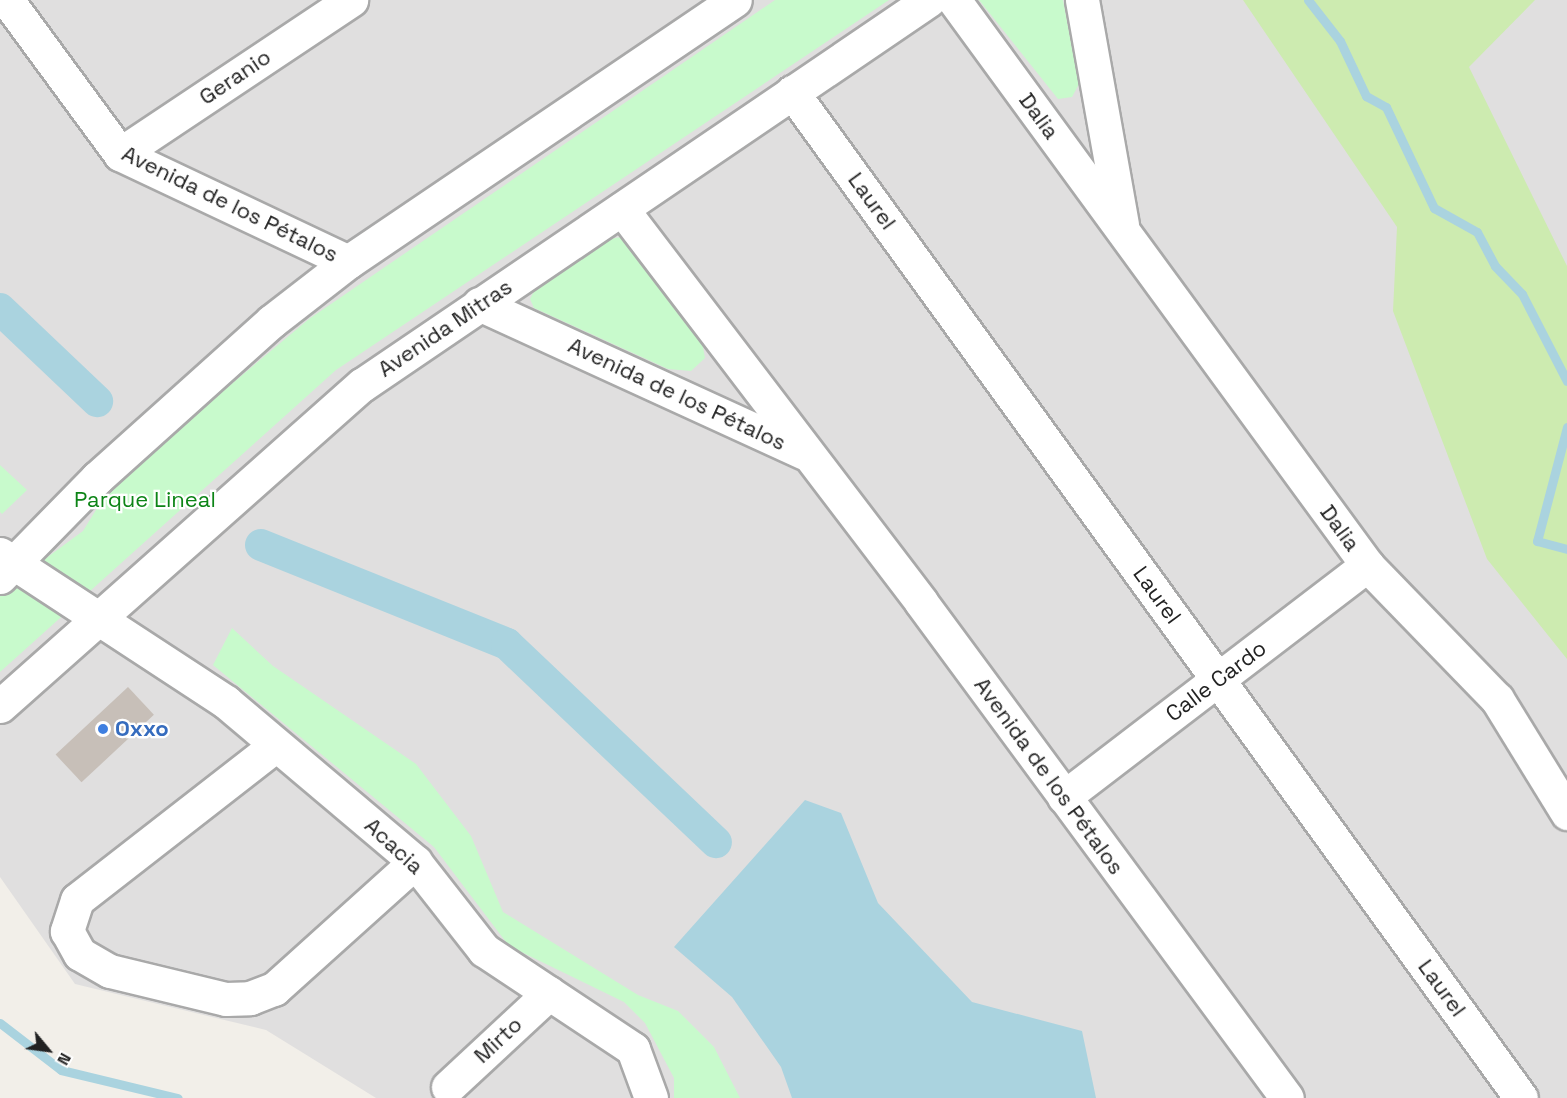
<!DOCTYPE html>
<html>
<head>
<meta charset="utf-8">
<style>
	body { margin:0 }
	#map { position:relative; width:1567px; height:1098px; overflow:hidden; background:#f2efe9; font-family:"Space Grotesk",sans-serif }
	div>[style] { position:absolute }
	.residential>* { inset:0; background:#e0dfdf }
	.grass>* { inset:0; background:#cdebb0 }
	.park>* { inset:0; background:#c8facc }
	.water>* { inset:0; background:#aad3df }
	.stream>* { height:9px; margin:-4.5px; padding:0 4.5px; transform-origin:4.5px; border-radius:4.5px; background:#aad3df }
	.canal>* { height:32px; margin:-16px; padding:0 16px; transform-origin:16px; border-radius:16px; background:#aad3df }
	.building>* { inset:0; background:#c7bfb8; transform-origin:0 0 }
	.roads { filter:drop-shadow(2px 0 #a9a9a9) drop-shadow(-2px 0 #a9a9a9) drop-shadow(0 2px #a9a9a9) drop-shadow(0 -2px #a9a9a9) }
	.minor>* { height:33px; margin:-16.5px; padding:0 16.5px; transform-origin:16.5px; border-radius:16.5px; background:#fff }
	.dots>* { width:16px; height:16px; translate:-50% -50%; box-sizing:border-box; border:3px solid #fff; border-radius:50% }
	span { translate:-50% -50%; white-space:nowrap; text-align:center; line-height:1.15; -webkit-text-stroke:4.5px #fff; paint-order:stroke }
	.street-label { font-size:22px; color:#222 }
	.park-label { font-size:22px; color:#0c8416 }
	.shop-label { font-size:22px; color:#366cbe; font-weight:700 }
	.left { translate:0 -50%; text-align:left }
	.north { position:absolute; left:18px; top:1020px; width:60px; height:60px; -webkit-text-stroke:4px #fff; paint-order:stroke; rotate:119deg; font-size:16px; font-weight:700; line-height:24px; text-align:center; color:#222 }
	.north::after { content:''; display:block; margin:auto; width:21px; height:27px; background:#222; clip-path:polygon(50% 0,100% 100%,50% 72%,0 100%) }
</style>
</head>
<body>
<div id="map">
	<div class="residential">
		<i style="clip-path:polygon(0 0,1567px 0,1567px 1098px,376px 1098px,266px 1030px,75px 984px,0 877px)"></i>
	</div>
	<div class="grass">
		<i style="clip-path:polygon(1243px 0,1535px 0,1469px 67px,1567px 266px,1567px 659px,1487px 559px,1393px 311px,1397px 227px)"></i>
	</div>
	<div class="park">
		<i style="clip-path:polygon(775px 0,889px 0,336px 370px,0 672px,0 592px,83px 531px,112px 484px,309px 319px)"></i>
		<i style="clip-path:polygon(979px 0,1063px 0,1079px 84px,1072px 97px,1058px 99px)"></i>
		<i style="clip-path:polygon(622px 237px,702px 342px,705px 358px,691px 371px,668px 369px,534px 308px,530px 299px,535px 289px,609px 239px)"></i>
		<i style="clip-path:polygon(0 465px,27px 490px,2px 514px,0 512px)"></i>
		<i style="clip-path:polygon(232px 628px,273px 666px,416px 764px,471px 836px,503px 912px,638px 995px,678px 1011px,714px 1047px,740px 1098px,674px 1098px,674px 1078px,645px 1023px,624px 1002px,509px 946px,434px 847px,213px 665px)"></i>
	</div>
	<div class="water">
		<i style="clip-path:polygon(805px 800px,841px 813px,878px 903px,972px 1002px,1082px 1031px,1096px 1098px,792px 1098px,781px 1067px,732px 997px,674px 947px)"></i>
	</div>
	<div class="stream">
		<i style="left:1308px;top:0;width:52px;rotate:52deg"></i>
		<i style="left:1340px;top:41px;width:61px;rotate:64.7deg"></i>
		<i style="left:1366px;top:96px;width:23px;rotate:29deg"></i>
		<i style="left:1386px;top:107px;width:112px;rotate:64.6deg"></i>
		<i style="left:1434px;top:208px;width:49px;rotate:29.2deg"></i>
		<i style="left:1477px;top:232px;width:38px;rotate:62deg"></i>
		<i style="left:1495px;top:266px;width:39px;rotate:46deg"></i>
		<i style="left:1522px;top:294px;width:98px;rotate:62.7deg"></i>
		<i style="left:1567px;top:427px;width:118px;rotate:104.7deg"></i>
		<i style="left:1537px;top:541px;width:31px;rotate:15deg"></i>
		<i style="left:0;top:1023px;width:77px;rotate:37.6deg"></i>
		<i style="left:61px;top:1070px;width:120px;rotate:13.5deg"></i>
	</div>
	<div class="canal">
		<i style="left:0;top:309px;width:134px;rotate:43.5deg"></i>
		<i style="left:261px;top:545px;width:265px;rotate:21.9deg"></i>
		<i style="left:507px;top:644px;width:288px;rotate:43.5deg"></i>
	</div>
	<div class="building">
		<i style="left:128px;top:687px;width:38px;height:99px;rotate:47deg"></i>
	</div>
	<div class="roads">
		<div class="minor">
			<i style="left:7px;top:0;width:191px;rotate:53.7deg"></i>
			<i style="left:120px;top:154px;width:252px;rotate:25.3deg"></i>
			<i style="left:954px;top:0;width:700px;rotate:53.83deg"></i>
			<i style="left:1367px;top:565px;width:187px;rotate:45.9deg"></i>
			<i style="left:1497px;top:699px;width:134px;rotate:58.4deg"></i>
			<i style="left:1082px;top:0;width:228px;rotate:79.9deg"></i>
			<i style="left:792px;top:92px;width:1242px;rotate:54.07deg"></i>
			<i style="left:120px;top:154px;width:278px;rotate:-33.7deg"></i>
			<i style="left:622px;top:209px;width:494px;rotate:52.7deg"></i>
			<i style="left:921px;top:602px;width:616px;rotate:53.58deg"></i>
			<i style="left:479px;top:304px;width:358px;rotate:24.6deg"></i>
			<i style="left:0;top:554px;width:270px;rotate:33.2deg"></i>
			<i style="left:226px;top:702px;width:248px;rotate:40.2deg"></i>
			<i style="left:415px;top:862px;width:112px;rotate:51.9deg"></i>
			<i style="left:484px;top:950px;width:179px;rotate:33.6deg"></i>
			<i style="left:633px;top:1049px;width:52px;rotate:69.8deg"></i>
			<i style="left:0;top:577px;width:139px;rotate:-45.6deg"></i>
			<i style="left:97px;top:478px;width:235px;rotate:-41.9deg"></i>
			<i style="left:272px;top:321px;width:96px;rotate:-37.8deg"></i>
			<i style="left:348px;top:262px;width:467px;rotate:-34.1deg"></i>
			<i style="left:0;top:706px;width:484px;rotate:-41.6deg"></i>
			<i style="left:362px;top:385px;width:685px;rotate:-34.18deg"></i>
			<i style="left:276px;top:745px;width:252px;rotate:142.1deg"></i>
			<i style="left:77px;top:900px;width:33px;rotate:108deg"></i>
			<i style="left:67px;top:931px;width:26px;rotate:61deg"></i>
			<i style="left:80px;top:954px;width:34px;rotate:30deg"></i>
			<i style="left:110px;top:971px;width:119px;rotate:13.6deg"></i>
			<i style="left:226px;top:999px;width:24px;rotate:-2deg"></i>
			<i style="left:250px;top:998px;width:26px;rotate:-21deg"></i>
			<i style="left:274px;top:989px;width:190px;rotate:-42deg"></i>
			<i style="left:1064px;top:797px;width:382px;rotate:-37.4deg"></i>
			<i style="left:448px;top:1087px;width:138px;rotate:-42.9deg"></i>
		</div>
	</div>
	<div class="dots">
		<i style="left:103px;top:729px;background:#3f7fe0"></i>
	</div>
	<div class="street-label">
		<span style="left:235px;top:77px;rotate:-34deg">Geranio</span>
		<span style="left:1039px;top:116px;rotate:54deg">Dalia</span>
		<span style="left:872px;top:201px;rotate:54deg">Laurel</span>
		<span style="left:230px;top:204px;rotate:26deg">Avenida de los Pétalos</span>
		<span style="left:445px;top:328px;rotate:-34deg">Avenida Mitras</span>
		<span style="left:677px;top:394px;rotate:25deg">Avenida de los Pétalos</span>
		<span style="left:1340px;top:528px;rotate:54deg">Dalia</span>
		<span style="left:1157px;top:595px;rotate:54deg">Laurel</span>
		<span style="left:1216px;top:681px;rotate:-37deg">Calle Cardo</span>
		<span style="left:1049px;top:776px;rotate:54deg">Avenida de los Pétalos</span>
		<span style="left:394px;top:846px;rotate:43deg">Acacia</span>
		<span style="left:1442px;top:988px;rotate:54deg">Laurel</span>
		<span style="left:498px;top:1040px;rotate:-43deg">Mirto</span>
	</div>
	<div class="park-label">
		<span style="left:145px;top:500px">Parque Lineal</span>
	</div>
	<div class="shop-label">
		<span class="left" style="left:115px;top:729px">Oxxo</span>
	</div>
	<div class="north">N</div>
</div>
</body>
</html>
